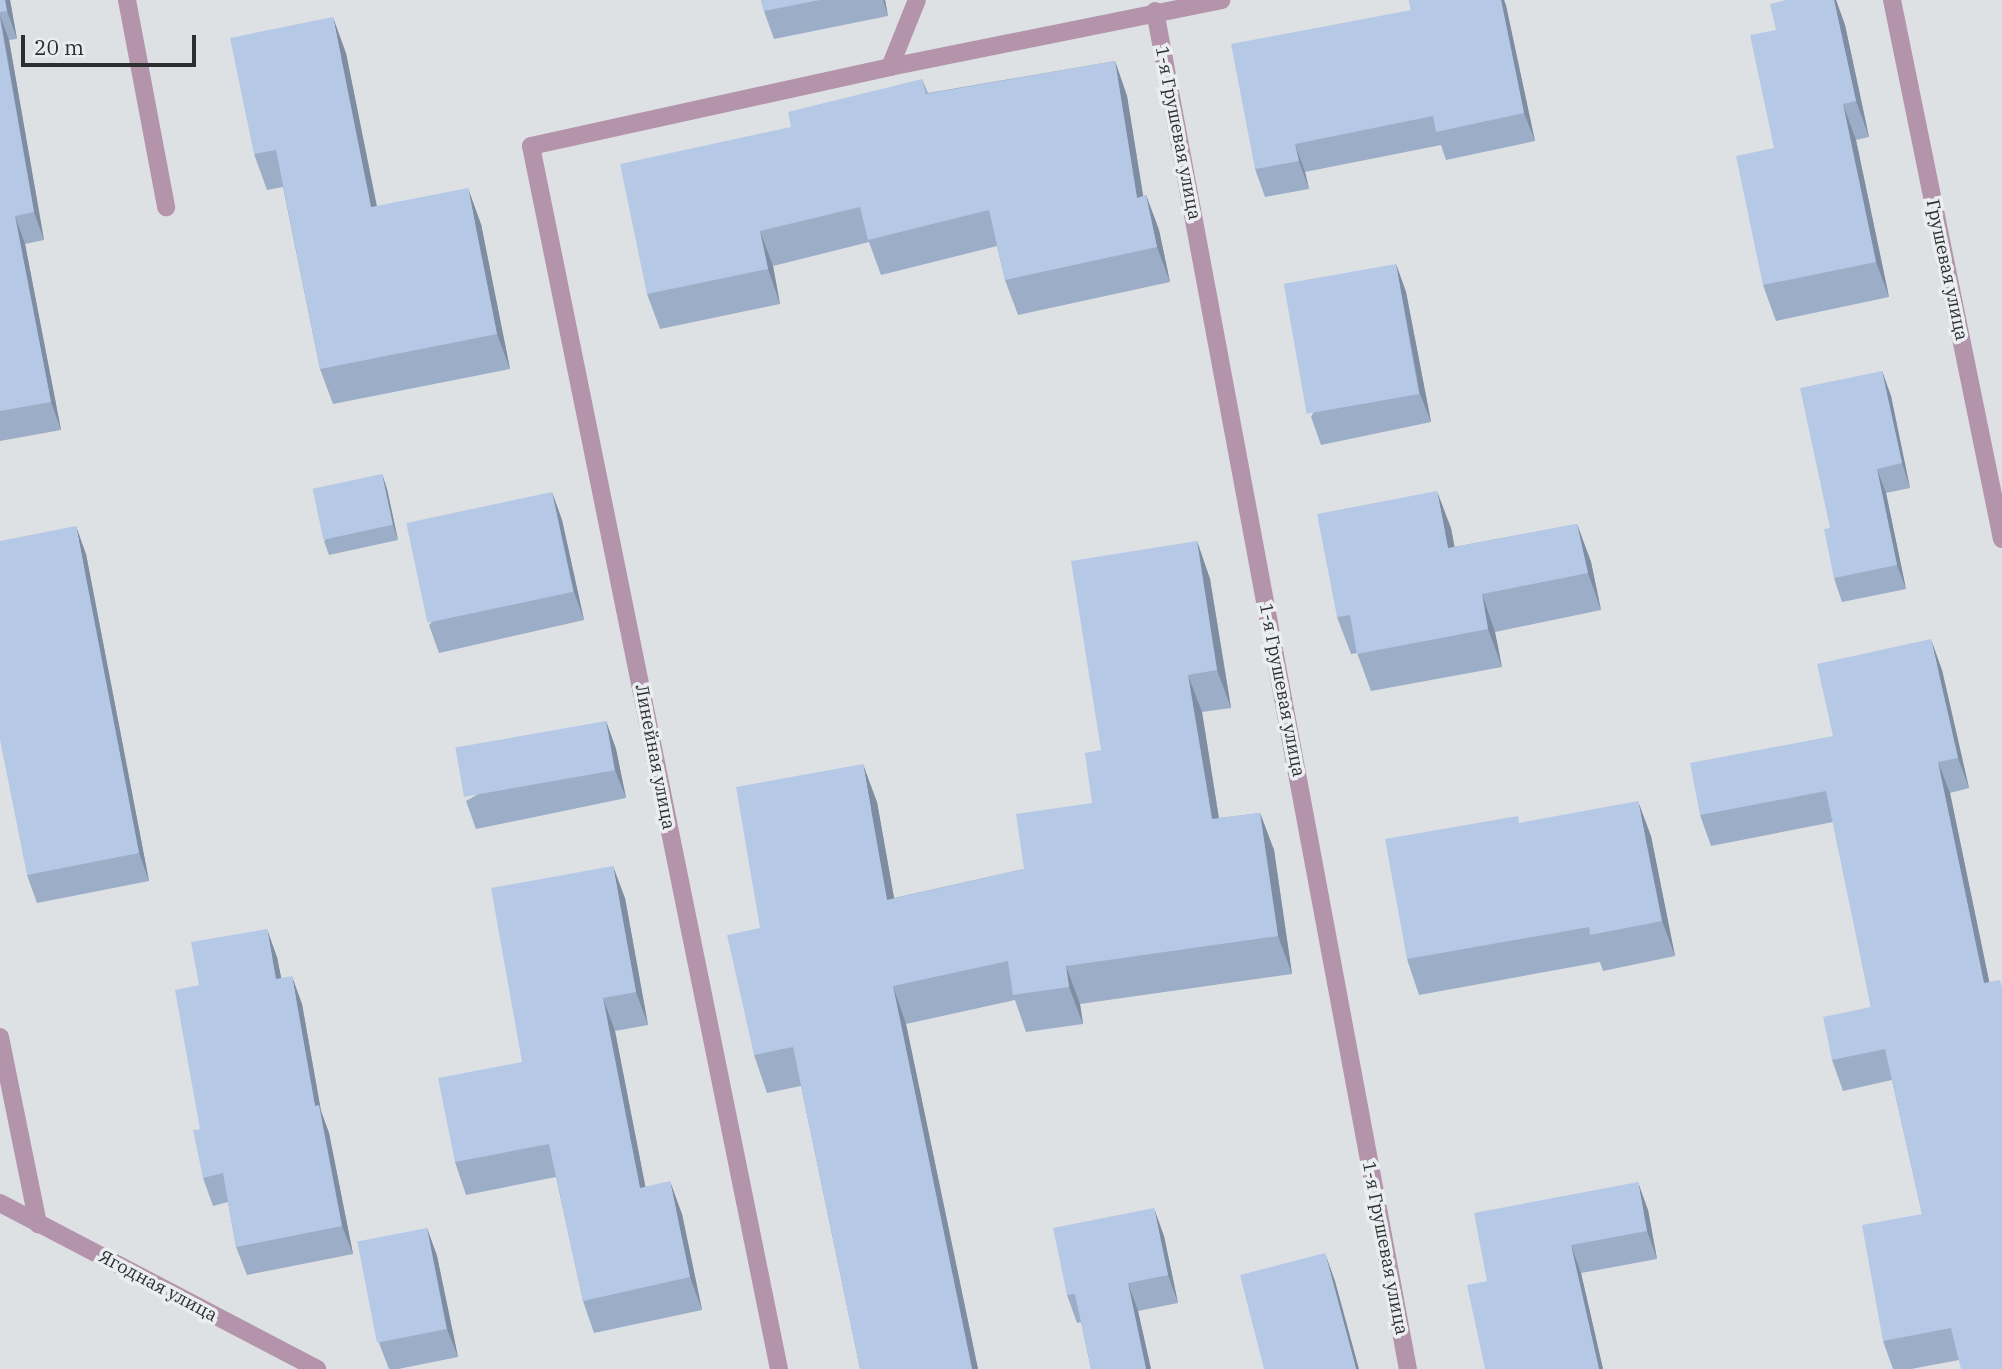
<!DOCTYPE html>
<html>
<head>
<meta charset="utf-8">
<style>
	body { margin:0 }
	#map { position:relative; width:2002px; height:1369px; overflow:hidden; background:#dee1e4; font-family:"IBM Plex Serif",serif }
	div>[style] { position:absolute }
	.lane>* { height:18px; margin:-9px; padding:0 9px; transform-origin:9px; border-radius:9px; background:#b494aa }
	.street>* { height:18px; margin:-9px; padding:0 9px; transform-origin:9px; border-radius:9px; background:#b494aa }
	.wall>* { inset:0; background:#9cadc7 }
	.shaded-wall>* { inset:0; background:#7f8da2 }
	.building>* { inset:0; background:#b5c9e7; transform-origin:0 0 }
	span { translate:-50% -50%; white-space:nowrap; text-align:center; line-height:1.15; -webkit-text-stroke:7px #ebeef1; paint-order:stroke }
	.street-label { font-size:18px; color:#2d2e30 }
	.scale { position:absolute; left:21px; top:35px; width:175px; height:32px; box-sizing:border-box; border:4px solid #2d2e30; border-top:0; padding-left:9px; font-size:21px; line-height:24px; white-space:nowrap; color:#2d2e30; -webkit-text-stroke:5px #ebeef1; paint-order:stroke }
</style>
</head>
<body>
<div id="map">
	<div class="lane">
		<i style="left:890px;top:67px;width:72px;rotate:-68.1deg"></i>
		<i style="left:531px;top:146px;width:368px;rotate:-12.4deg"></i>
		<i style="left:890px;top:67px;width:338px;rotate:-11.4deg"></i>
	</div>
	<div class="street">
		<i style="left:127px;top:0;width:211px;rotate:79.3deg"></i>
		<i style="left:1892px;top:0;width:550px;rotate:78.47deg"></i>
		<i style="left:1155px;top:11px;width:1381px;rotate:79.45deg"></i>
		<i style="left:531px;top:146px;width:1248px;rotate:78.54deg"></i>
		<i style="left:0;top:1037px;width:191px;rotate:78.5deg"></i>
		<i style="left:0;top:1203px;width:358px;rotate:27.6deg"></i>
	</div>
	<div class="wall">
		<i style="clip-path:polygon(0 0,10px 0,17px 39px,9px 40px,44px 240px,25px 244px,61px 430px,0 441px)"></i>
		<i style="clip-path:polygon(761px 0,885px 0,888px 16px,774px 39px,764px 11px)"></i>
		<i style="clip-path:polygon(1409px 0,1504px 0,1535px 141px,1446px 160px,1441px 145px,1305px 172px,1309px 189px,1265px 197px,1255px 169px,1411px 10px)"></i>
		<i style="clip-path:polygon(1786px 0,1836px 0,1845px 25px,1869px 137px,1856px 140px,1889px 297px,1776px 321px,1763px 285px,1774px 148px,1776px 30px)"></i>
		<i style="clip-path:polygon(346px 53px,377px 206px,481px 224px,510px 369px,333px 404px,320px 369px,283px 187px,267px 190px,254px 154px)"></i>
		<i style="clip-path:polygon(1115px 61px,1127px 96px,1143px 196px,1146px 195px,1159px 230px,1170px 282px,1018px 315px,1005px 280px,997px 246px,881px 275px,869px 242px,773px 266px,780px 304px,660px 329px,647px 294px,922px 79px,928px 93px)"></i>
		<i style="clip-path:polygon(1396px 264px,1406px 292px,1431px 422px,1321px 445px,1311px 417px)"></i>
		<i style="clip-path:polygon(1882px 371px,1891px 396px,1910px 488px,1886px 493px,1906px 589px,1842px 602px,1834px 578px,1830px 528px)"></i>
		<i style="clip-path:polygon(382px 474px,387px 489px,398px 540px,329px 555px,324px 541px)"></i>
		<i style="clip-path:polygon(552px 492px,562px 520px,584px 620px,439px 653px,429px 625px)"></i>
		<i style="clip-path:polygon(1577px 524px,1591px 562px,1601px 610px,1495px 632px,1502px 667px,1371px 691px,1357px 653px,1351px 654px,1337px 617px,1451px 528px,1454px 547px)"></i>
		<i style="clip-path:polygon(1197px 541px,1210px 579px,1231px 708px,1202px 712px,1219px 818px,1260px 813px,1274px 850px,1292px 974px,1080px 1004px,1083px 1024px,1026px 1032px,1015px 1000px,906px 1024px,978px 1369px,860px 1369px,801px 1086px,767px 1093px,754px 1055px,760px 928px,877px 802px,894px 898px,1024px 869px,1092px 803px,1101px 750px)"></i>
		<i style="clip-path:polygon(86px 554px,149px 881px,37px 903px,27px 875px)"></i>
		<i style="clip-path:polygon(1942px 670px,1969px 788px,1950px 793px,1989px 982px,1959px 1360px,1911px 1369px,1893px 1369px,1883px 1341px,1922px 1214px,1892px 1080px,1843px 1091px,1832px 1060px,1871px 1007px,1833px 822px,1711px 846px,1700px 815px,1833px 736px)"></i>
		<i style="clip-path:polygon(606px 721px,616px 749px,626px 798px,476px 829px,466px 801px)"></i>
		<i style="clip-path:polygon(1521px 823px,1651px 836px,1675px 956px,1603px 971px,1600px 962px,1419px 995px,1407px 959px)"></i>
		<i style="clip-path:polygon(625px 898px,648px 1025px,615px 1031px,645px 1187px,682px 1214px,702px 1310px,594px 1333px,583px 1301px,556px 1177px,466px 1195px,455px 1162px,522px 1062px)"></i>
		<i style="clip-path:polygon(277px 957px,281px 978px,302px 1004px,321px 1111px,329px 1133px,353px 1254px,247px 1275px,236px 1247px,228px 1202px,213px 1206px,203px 1178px,200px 1129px,199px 985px)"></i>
		<i style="clip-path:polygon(1648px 1210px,1657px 1259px,1581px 1273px,1603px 1369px,1485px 1369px,1487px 1281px)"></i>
		<i style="clip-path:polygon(427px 1228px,437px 1256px,458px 1357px,398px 1369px,389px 1369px,379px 1343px)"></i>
		<i style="clip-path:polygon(1164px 1236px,1178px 1303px,1138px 1311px,1151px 1369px,1091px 1369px,1081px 1322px,1077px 1323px,1067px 1295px)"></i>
	</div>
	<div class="shaded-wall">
		<i style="clip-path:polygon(5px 0,10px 0,17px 39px,7px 11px)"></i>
		<i style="clip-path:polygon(883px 0,885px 0,888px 16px)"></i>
		<i style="clip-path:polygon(1501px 0,1504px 0,1506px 5px,1535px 141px,1524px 113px)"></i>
		<i style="clip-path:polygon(1834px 0,1836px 0,1845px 25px,1869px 137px,1856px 101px)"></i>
		<i style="clip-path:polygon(0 15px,9px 40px,44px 240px,34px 212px)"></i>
		<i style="clip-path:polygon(333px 17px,346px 53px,384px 243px,371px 207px)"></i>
		<i style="clip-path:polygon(1115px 61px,1127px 96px,1149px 232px,1137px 198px)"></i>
		<i style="clip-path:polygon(1843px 104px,1856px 140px,1889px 297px,1876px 262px)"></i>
		<i style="clip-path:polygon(1295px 144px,1305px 172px,1309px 189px,1299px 161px)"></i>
		<i style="clip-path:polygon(468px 188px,481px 224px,510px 369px,497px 334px)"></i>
		<i style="clip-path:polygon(1146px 195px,1159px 230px,1170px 282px,1157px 247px)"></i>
		<i style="clip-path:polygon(15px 216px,25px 244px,61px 430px,51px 402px)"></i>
		<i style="clip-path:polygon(760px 231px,773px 266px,780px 304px,768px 269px)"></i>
		<i style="clip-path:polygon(1396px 264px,1406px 292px,1431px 422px,1420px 394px)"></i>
		<i style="clip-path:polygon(1882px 371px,1891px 396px,1910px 488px,1902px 463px)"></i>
		<i style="clip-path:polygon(1877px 469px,1886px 493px,1906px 589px,1897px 565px)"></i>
		<i style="clip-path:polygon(382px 474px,387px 489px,398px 540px,393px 525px)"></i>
		<i style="clip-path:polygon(1437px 491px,1451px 528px,1462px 586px,1448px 548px)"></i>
		<i style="clip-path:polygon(552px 492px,562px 520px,584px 620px,574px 592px)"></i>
		<i style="clip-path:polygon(1577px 524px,1591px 562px,1601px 610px,1588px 573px)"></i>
		<i style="clip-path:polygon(76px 526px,86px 554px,149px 881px,139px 853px)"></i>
		<i style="clip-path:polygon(1197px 541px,1210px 579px,1231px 708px,1217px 670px)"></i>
		<i style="clip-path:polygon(1482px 594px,1495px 632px,1502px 667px,1488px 629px)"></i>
		<i style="clip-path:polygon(1931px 639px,1942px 670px,1969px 788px,1958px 758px)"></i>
		<i style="clip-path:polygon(1188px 675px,1202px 712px,1225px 857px,1212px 819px)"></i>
		<i style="clip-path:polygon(606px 721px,616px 749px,626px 798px,615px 770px)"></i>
		<i style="clip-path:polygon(1938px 762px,1950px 793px,1996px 1014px,1984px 983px)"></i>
		<i style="clip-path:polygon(863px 764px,877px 802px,901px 937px,887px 900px)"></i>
		<i style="clip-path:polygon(1638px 801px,1651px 836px,1675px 956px,1662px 921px)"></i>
		<i style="clip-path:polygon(1260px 813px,1274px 850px,1292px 974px,1278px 936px)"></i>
		<i style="clip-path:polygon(613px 866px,625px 898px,648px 1025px,636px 992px)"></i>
		<i style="clip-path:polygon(267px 929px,277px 957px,287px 1007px,276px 979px)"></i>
		<i style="clip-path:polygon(1066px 966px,1080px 1004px,1083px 1024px,1069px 987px)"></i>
		<i style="clip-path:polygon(292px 976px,302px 1004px,321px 1111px,329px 1133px,353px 1254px,342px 1226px,315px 1106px)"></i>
		<i style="clip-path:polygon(893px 986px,906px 1024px,978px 1369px,972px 1369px)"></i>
		<i style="clip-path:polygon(603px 998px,615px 1031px,652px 1220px,640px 1188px)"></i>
		<i style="clip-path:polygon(670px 1181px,682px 1214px,702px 1310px,690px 1277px)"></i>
		<i style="clip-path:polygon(1638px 1182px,1648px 1210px,1657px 1259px,1647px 1231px)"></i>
		<i style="clip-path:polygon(1154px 1208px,1164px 1236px,1178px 1303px,1168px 1275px)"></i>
		<i style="clip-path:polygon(427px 1228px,437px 1256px,458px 1357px,447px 1329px)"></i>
		<i style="clip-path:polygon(1571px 1245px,1581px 1273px,1603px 1369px,1599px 1369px)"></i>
		<i style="clip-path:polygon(1325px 1253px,1335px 1281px,1359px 1369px,1356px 1369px)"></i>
		<i style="clip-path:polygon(1128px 1283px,1138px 1311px,1151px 1369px,1146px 1369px)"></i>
	</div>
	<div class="building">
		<i style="clip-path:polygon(0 0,5px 0,7px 11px,0 12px)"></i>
		<i style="clip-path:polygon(761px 0,820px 0,764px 11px)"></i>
		<i style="clip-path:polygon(1409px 0,1501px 0,1524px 113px,1436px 132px,1433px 116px,1295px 144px,1299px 161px,1255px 169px,1231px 44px,1411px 10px)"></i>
		<i style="clip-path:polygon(1786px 0,1834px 0,1856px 101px,1843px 104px,1876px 262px,1763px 285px,1736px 156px,1774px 148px,1750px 35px,1776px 30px,1770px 4px)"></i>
		<i style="clip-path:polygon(333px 17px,371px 207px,468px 188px,497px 334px,320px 369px,276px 150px,254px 154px,230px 38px)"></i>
		<i style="clip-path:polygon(0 19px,34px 212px,15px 216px,51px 402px,0 411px)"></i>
		<i style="clip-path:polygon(1115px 61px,1137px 198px,1146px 195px,1157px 247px,1005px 280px,989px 210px,868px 240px,860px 207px,760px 231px,768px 269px,647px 294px,620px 164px,791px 127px,788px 112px,922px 79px,926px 94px)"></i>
		<i style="left:1396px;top:264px;width:132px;height:114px;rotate:80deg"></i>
		<i style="clip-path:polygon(1882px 371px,1902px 463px,1877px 469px,1897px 565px,1834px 578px,1824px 529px,1830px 528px,1800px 388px)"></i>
		<i style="left:382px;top:474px;width:52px;height:71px;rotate:78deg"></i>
		<i style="clip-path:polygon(1437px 491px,1448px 548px,1577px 524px,1588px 573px,1482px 594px,1488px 629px,1357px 654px,1350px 615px,1337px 617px,1317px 514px)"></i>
		<i style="left:552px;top:492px;width:102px;height:149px;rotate:78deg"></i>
		<i style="clip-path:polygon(76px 526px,139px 853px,27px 875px,0 740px,0 541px)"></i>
		<i style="clip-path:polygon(1197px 541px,1217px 670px,1188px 675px,1212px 819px,1260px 813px,1278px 936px,1066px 966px,1069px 987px,1013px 995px,1008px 961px,893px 986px,972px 1369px,860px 1369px,793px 1047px,754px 1055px,727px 935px,760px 928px,736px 787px,863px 764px,887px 900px,1024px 869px,1016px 814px,1092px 803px,1085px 753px,1101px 750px,1071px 561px)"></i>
		<i style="clip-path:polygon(1931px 639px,1958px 758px,1938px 762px,1984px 983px,2000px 980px,2002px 987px,2002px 1369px,1961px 1369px,1951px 1328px,1883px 1341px,1862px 1225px,1922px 1214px,1885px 1049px,1832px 1060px,1823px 1017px,1871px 1007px,1826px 791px,1700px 815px,1690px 763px,1833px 736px,1817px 664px)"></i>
		<i style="left:606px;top:721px;width:50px;height:153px;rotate:80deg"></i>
		<i style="clip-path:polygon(1638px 801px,1662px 921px,1590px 935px,1589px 927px,1407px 959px,1385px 839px,1518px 816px,1519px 823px)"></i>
		<i style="clip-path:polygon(613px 866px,636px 992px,603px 998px,640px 1188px,670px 1181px,690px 1277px,583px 1301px,549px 1144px,455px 1162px,438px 1078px,522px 1062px,491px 888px)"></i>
		<i style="clip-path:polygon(267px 929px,276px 979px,292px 976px,315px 1106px,319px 1105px,342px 1226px,236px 1247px,223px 1173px,203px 1178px,193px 1130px,200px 1129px,175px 990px,199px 985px,191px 942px)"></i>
		<i style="clip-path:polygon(1638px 1182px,1647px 1231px,1571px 1245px,1599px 1369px,1485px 1369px,1467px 1285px,1487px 1281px,1474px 1213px)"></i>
		<i style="clip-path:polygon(1154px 1208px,1168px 1275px,1128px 1283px,1146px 1369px,1091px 1369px,1075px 1294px,1067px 1295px,1053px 1228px)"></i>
		<i style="left:427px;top:1228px;width:103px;height:71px;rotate:79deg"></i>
		<i style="clip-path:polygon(1325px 1253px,1356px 1369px,1264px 1369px,1240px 1275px)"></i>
	</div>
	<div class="street-label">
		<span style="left:1178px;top:133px;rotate:79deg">1-я Грушевая улица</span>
		<span style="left:1947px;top:270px;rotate:78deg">Грушевая улица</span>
		<span style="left:1282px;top:690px;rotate:79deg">1-я Грушевая улица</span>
		<span style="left:655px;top:757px;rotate:79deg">Линейная улица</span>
		<span style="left:1385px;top:1248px;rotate:79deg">1-я Грушевая улица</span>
		<span style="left:158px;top:1286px;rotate:28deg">Ягодная улица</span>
	</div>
	<div class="scale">20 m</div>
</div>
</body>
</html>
